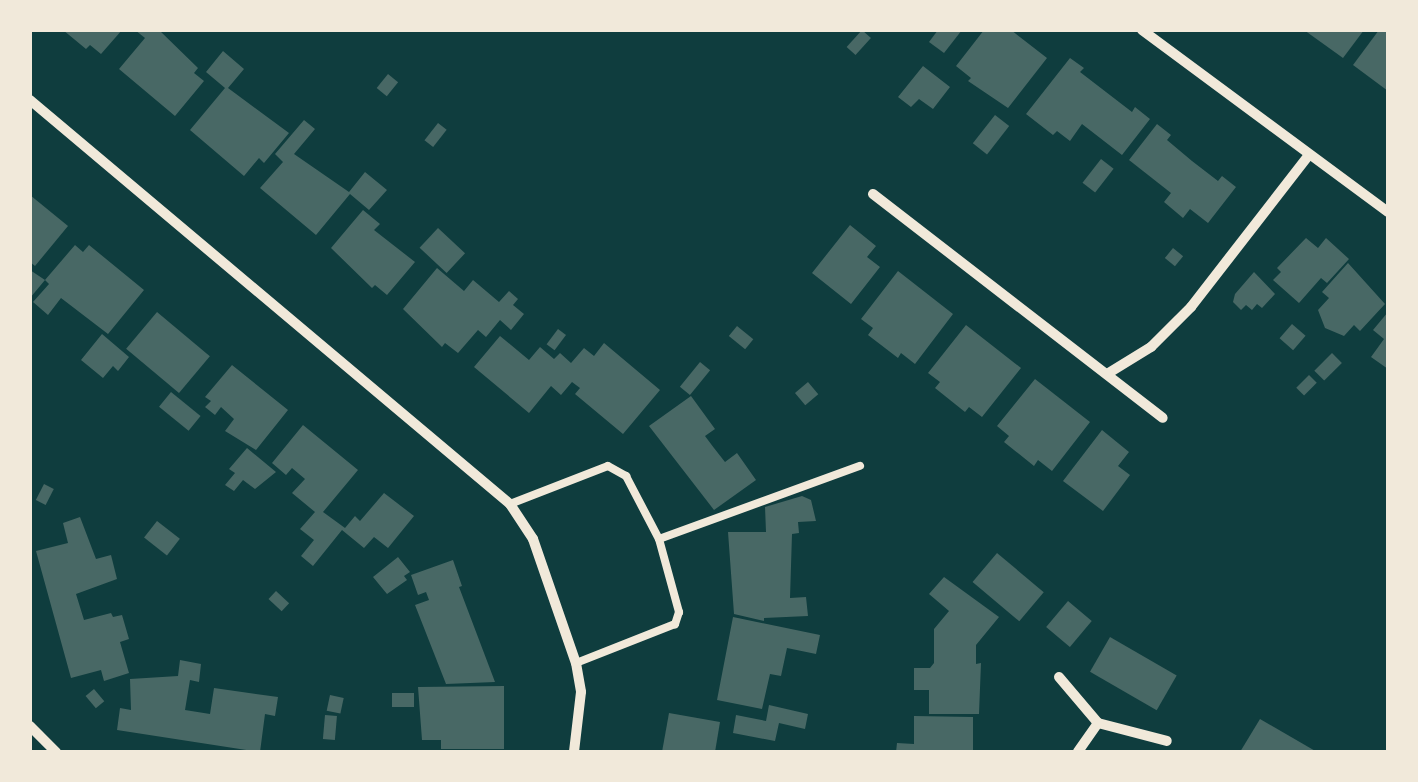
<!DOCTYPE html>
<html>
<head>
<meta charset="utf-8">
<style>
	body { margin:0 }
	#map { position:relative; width:1418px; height:782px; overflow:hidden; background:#0f3d3e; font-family:Jost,sans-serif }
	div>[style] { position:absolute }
	.building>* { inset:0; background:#486865; transform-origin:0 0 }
	.service>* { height:8px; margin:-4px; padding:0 4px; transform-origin:4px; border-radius:4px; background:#f1e9da }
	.minor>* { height:10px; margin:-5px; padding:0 5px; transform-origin:5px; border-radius:5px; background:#f1e9da }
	span { translate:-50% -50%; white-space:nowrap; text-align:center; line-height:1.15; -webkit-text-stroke:10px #f1e9da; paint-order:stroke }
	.frame { position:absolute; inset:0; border:32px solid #f1e9da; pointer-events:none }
</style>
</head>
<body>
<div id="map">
	<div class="building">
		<i style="clip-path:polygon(63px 30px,122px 30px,101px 54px,90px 45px,86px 49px)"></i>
		<i style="clip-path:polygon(135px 30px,159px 30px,198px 68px,194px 73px,204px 81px,175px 116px,119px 69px,145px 38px)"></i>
		<i style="left:862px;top:30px;width:12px;height:23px;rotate:42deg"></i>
		<i style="clip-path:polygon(938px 30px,962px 30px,944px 53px,929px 42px)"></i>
		<i style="clip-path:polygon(984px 30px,1011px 30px,1047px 58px,1008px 108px,968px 81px,971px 78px,956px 66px)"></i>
		<i style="clip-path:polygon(1304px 30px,1364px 30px,1343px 58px)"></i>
		<i style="clip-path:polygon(1379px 30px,1388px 30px,1388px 91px,1353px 65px)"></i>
		<i style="clip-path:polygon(223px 51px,244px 69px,228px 88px,289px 133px,264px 163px,259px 158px,244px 176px,190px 130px,225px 88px,206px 72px)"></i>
		<i style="clip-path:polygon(1070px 58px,1084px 68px,1080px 72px,1132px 112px,1135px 107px,1150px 119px,1122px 155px,1082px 124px,1070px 141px,1057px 131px,1053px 135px,1026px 114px)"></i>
		<i style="clip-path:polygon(923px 66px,950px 87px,933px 109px,919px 99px,911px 107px,898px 97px)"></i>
		<i style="left:388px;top:74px;width:13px;height:18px;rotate:39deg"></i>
		<i style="left:995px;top:115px;width:18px;height:36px;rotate:38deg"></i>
		<i style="clip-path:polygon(304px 120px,315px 129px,294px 154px,349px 192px,365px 172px,387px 190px,369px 210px,350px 194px,316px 235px,260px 188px,283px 162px,275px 154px)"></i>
		<i style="left:438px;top:123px;width:11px;height:22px;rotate:38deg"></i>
		<i style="clip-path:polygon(1157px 124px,1171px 135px,1167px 140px,1192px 161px,1218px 181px,1222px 176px,1236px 187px,1208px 223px,1190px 209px,1183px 218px,1164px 202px,1171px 193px,1129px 160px)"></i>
		<i style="left:1101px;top:159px;width:16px;height:30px;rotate:38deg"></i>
		<i style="clip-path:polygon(30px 195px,68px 226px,35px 266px,30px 262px)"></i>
		<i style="clip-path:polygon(363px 210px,380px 224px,374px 230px,415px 262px,387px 295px,375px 285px,372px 288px,331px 248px)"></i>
		<i style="clip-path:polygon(850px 225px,876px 246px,867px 257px,880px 267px,851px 304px,812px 273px)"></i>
		<i style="left:438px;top:228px;width:37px;height:27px;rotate:43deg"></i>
		<i style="clip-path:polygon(1306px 238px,1318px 248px,1326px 238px,1349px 259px,1327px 283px,1321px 278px,1299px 303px,1273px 280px,1281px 272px,1277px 268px)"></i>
		<i style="clip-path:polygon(75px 245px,83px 252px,89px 245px,144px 290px,108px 334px,61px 298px,48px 315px,33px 302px,49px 284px,45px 280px,30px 298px,30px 270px,45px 280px)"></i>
		<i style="left:1173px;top:248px;width:13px;height:13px;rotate:39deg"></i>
		<i style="clip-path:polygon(1348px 263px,1385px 304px,1360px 331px,1354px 325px,1344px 336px,1325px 328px,1318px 310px,1329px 298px,1322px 292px)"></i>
		<i style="clip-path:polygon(437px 268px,464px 291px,473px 280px,499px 302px,509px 291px,518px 299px,513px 305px,524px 314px,511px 330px,500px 320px,486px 337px,478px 330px,458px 353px,445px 343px,442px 347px,403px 309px)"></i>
		<i style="clip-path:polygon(898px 271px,953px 314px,915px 364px,901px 353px,898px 358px,868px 335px,873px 328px,861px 319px)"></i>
		<i style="clip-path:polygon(1254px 272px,1275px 294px,1262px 308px,1257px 304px,1252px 310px,1246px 305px,1241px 310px,1233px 302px,1235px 294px)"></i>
		<i style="left:157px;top:312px;width:69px;height:48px;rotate:40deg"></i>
		<i style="clip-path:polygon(1388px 312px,1388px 369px,1371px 357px,1384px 339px,1373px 330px)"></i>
		<i style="left:1292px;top:324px;width:18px;height:19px;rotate:41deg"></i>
		<i style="clip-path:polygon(966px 325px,1021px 368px,982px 417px,969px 407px,965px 412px,935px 388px,940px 382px,928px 373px)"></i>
		<i style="left:737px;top:326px;width:21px;height:13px;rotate:39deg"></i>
		<i style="left:558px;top:329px;width:10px;height:19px;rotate:37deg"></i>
		<i style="clip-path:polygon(102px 334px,129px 357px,118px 371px,113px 366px,103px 378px,81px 360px)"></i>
		<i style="clip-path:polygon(500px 336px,529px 360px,540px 347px,554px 359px,560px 353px,571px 363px,584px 348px,594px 356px,604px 343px,660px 390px,623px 434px,575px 394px,580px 388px,572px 382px,561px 395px,551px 386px,529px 413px,474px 367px)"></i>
		<i style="left:1332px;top:353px;width:14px;height:25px;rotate:45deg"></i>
		<i style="left:700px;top:362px;width:13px;height:32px;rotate:39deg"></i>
		<i style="clip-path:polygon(232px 365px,288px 410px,256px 450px,225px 431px,234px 419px,221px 407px,215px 415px,205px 407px,211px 401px,205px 397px)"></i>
		<i style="left:1309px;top:375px;width:11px;height:18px;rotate:45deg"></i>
		<i style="clip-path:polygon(1035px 379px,1090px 422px,1052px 471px,1038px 460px,1034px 466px,1004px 442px,1009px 436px,997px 426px)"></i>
		<i style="left:808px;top:382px;width:16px;height:17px;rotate:50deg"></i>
		<i style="left:171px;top:392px;width:38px;height:19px;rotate:39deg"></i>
		<i style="clip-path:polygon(691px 396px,715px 429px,705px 436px,714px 448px,725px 462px,737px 453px,756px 480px,714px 510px,649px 426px)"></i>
		<i style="clip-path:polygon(303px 425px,358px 470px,323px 512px,345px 528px,355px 516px,360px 521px,384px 493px,414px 516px,388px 548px,374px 537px,364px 548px,342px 530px,313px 566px,301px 556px,314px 540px,300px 529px,315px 512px,292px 493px,305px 479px,292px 468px,286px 475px,272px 463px)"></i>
		<i style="clip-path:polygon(1102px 430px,1129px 452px,1118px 466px,1130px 475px,1103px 511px,1063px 481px)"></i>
		<i style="clip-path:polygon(247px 448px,276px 472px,255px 489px,243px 480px,234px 491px,225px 485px,235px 473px,229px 469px)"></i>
		<i style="left:44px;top:484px;width:11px;height:18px;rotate:27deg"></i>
		<i style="clip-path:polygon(802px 496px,811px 500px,816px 521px,798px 522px,799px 533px,792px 534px,790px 598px,806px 597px,808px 616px,764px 618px,764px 621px,734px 614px,728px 532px,766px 532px,765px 507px)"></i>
		<i style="clip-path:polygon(80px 517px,96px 559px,111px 555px,117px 579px,76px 594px,84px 620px,111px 613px,113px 617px,122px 615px,129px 639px,120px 642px,129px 673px,104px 681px,101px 670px,71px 678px,36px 551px,68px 543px,63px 523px)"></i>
		<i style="left:157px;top:521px;width:29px;height:21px;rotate:38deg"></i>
		<i style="left:997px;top:553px;width:61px;height:38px;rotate:40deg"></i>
		<i style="clip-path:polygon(398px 557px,410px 572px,404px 576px,407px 580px,387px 594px,373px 577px)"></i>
		<i style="clip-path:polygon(453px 560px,462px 586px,459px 587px,495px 682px,446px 684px,415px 605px,429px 600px,426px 592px,418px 595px,411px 575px)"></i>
		<i style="clip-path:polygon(944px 577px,999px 617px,976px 645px,976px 664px,981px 663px,979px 714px,929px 714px,929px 690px,914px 690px,914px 668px,930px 668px,934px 663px,934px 629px,949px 611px,929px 594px)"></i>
		<i style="left:276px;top:591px;width:18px;height:11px;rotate:43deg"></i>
		<i style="left:1068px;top:601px;width:31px;height:34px;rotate:40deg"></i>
		<i style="clip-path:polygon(733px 617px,820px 635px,816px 654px,787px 648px,781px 676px,770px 674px,762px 709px,717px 700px)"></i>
		<i style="left:1110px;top:637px;width:77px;height:40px;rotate:30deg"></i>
		<i style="clip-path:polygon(180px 660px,201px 664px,199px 682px,190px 680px,185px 710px,210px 714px,214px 688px,278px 697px,275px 716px,265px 714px,260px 752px,117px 730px,120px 708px,131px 710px,130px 679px,178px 676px)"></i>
		<i style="clip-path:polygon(504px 686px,504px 749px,441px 749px,441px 740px,422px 740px,418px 687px)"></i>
		<i style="left:94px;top:689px;width:16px;height:11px;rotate:50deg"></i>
		<i style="left:392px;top:693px;width:22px;height:14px"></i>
		<i style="left:330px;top:695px;width:14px;height:16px;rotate:12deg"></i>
		<i style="clip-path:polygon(769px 705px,808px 714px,805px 729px,779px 723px,775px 741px,733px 733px,736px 715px,766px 721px)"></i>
		<i style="clip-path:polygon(669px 713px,720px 722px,715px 752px,662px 752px)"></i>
		<i style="left:325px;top:715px;width:12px;height:24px;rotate:5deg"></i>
		<i style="clip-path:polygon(914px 716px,973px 717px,973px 752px,896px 752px,897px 743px,914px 744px)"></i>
		<i style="clip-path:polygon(1260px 719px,1317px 752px,1240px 752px)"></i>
	</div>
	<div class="service">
		<i style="left:510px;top:504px;width:105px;rotate:-21.2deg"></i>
		<i style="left:608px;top:466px;width:21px;rotate:29deg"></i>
		<i style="left:626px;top:476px;width:71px;rotate:62.4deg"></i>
		<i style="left:659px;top:539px;width:76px;rotate:74.7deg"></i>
		<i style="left:679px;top:612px;width:13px;rotate:108deg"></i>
		<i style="left:675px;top:624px;width:106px;rotate:158.5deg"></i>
		<i style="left:659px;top:539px;width:214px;rotate:-20deg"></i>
	</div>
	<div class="minor">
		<i style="left:1142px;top:30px;width:306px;rotate:36.5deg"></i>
		<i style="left:30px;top:100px;width:627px;rotate:40.09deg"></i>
		<i style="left:510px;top:504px;width:42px;rotate:56.7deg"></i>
		<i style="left:533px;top:539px;width:131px;rotate:70.9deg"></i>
		<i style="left:576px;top:663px;width:29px;rotate:80deg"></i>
		<i style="left:581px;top:692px;width:60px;rotate:96.7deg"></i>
		<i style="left:873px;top:194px;width:366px;rotate:37.7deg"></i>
		<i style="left:1107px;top:374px;width:52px;rotate:-31.5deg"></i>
		<i style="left:1151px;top:347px;width:57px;rotate:-45deg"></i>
		<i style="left:1191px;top:307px;width:192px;rotate:-52.2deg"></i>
		<i style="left:1059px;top:677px;width:60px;rotate:49.7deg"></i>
		<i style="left:1098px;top:723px;width:35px;rotate:125deg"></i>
		<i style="left:1098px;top:723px;width:71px;rotate:14.6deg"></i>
		<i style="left:30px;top:726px;width:37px;rotate:45deg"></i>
	</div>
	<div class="frame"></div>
</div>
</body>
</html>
